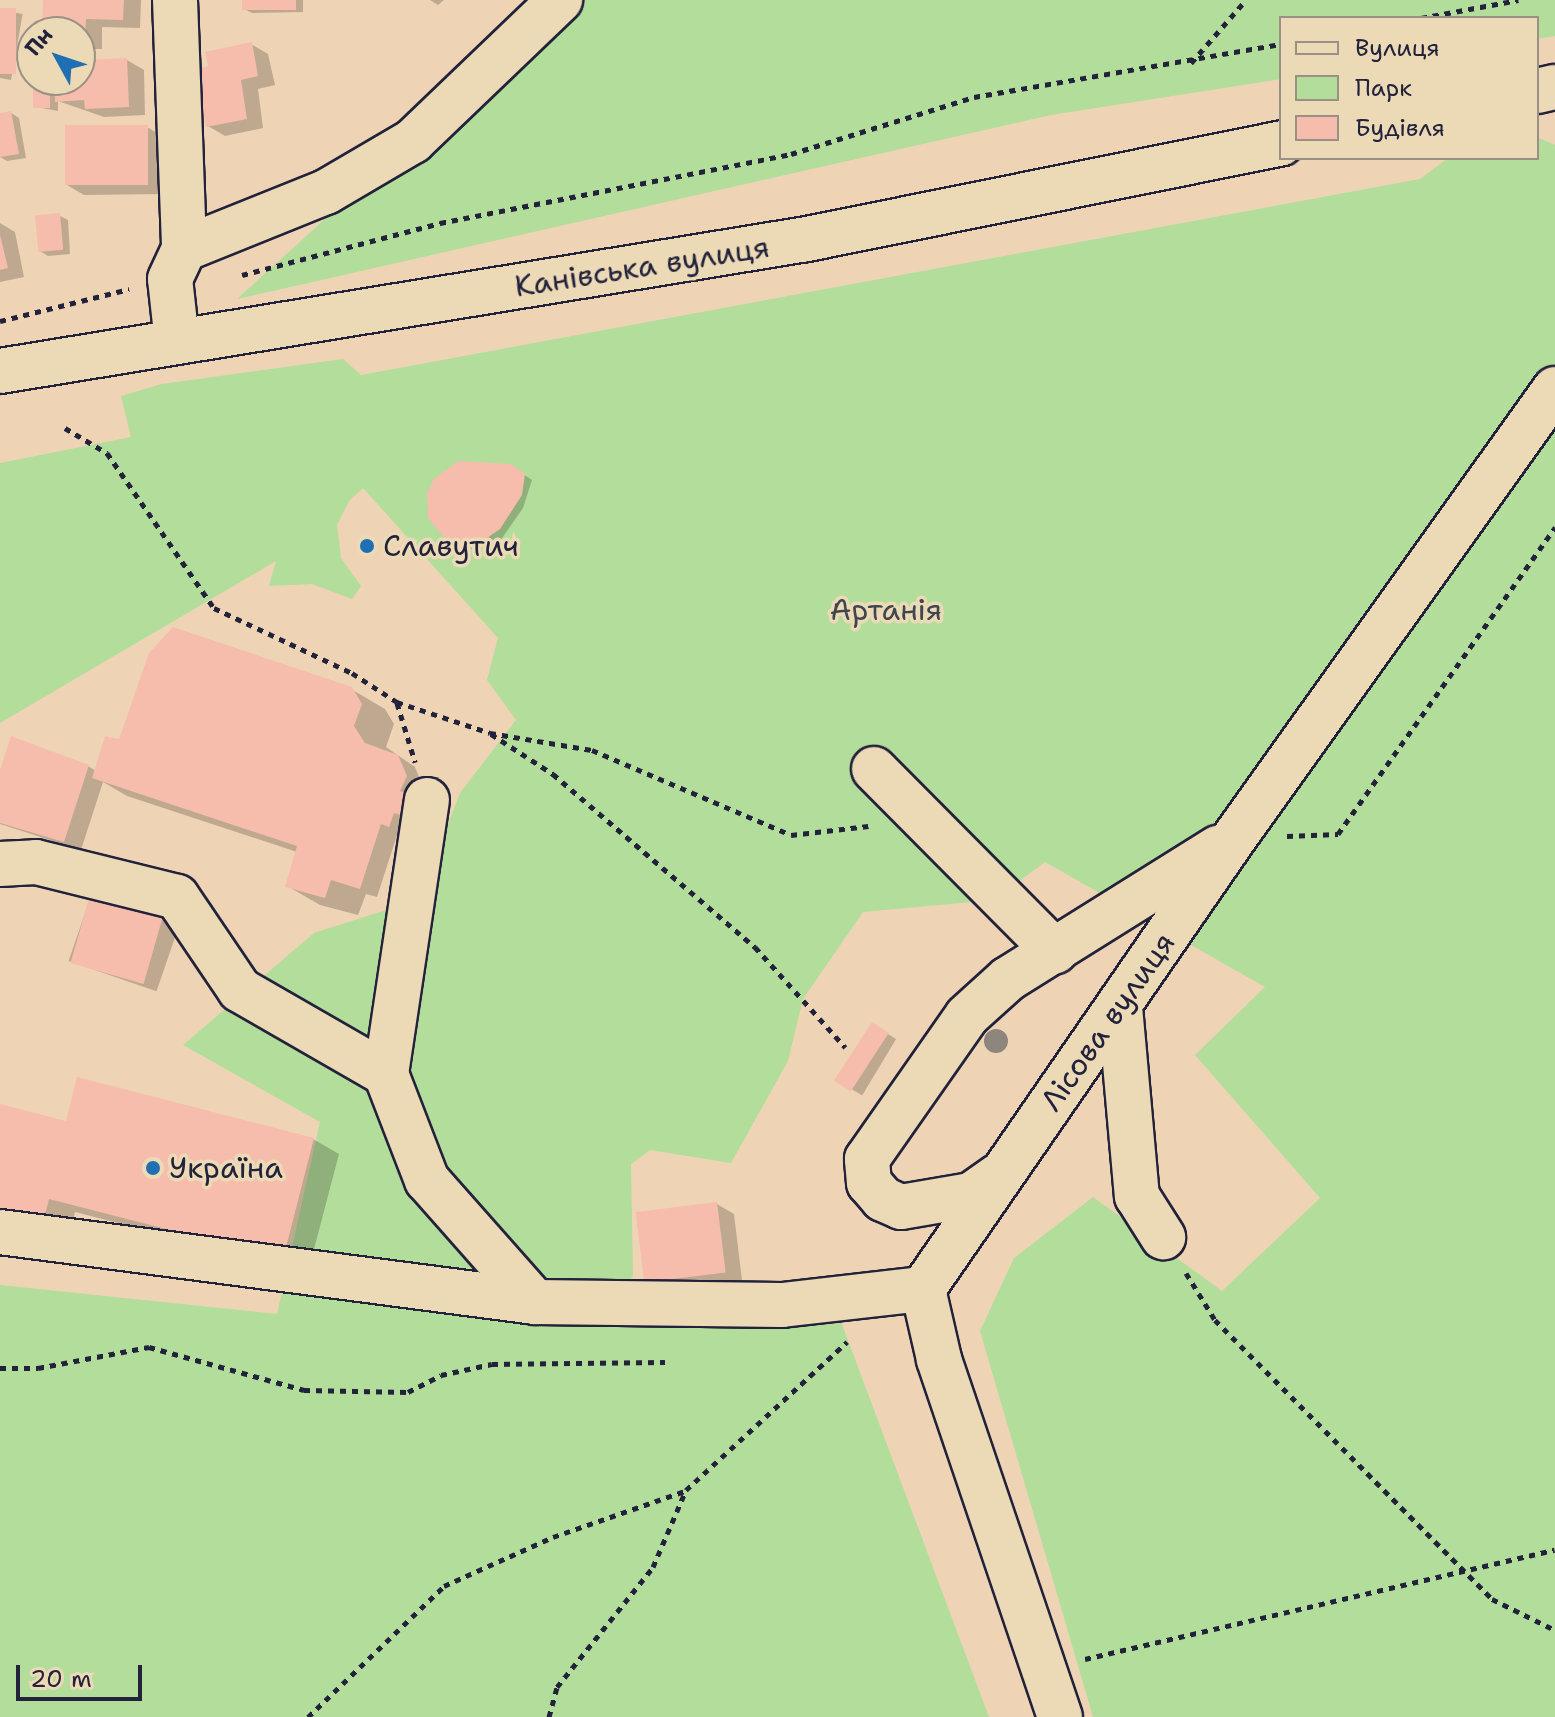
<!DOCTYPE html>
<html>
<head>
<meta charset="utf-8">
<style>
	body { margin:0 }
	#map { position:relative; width:1555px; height:1717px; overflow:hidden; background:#eed4b5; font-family:"Shantell Sans",sans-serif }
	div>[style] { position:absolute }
	.green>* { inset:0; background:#b3dd9a }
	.shadow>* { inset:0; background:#0003; transform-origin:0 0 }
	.building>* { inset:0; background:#f6bdac; transform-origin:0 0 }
	.path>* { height:5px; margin-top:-2.5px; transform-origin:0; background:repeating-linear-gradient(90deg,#22223b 0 6px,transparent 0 12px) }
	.roads { filter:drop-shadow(2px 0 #22223b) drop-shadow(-2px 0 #22223b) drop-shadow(0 2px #22223b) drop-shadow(0 -2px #22223b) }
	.minor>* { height:44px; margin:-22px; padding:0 22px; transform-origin:22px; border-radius:22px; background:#ecdab7 }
	.major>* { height:44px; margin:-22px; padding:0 22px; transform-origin:22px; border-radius:22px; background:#ecdab7 }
	.trees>* { width:24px; height:24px; margin:-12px; border-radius:50%; background:#8e867c }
	.dots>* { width:22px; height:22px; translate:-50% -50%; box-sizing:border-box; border:4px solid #ecdab7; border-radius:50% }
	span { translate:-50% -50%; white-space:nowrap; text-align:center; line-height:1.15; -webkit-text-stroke:7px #ecdab7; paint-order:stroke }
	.street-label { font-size:30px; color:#22223b }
	.poi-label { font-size:30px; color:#22223b }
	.left { translate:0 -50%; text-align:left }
	.park-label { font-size:30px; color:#3f474e }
	.legend { position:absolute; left:1279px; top:16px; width:260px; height:144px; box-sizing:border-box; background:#ecdab7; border:2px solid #9b9085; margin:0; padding:10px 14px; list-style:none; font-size:24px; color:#22223b }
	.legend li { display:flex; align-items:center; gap:16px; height:40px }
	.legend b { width:40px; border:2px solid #9b9085 }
	.north { position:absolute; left:16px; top:16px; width:80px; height:80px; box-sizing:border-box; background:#ecdab7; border:2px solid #9b9085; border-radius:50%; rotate:310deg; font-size:22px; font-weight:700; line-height:32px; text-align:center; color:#22223b }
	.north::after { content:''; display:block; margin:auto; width:28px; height:36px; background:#1f6fb2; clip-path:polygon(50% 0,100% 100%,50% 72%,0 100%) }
	.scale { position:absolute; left:16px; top:1665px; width:126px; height:36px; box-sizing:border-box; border:4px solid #22223b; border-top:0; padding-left:10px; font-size:24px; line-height:28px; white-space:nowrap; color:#22223b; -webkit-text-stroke:6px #ecdab7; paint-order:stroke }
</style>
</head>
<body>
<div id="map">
	<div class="green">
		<i style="clip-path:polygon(566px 0,1555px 0,1555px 36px,1537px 39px,1537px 18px,1281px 18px,1281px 79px,1051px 115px,237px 299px)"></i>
		<i style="clip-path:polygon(1537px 137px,1555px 145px,1555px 1717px,1093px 1717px,980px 1331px,1014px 1258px,1093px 1197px,1222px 1291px,1320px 1198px,1195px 1055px,1265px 987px,1045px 862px,994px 900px,863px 912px,803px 999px,788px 1061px,731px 1163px,650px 1150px,631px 1164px,633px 1276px,598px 1319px,840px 1319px,989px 1717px,0 1717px,0 1285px,277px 1314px,320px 1122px,183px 1045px,314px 933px,402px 905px,440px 845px,460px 793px,516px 720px,487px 680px,498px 638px,363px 488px,349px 501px,337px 525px,341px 558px,361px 586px,352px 599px,312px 584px,269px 586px,276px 561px,0 723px,0 463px,131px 437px,121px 396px,162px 384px,343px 359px,361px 375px,1420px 179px,1448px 158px,1537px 158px)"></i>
	</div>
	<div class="shadow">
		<i style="clip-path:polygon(45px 0,141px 0,140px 28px,102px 27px,102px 49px,80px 49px,80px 32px,44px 32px)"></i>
		<i style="clip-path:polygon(244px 0,303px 0,303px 12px,252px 13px,244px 9px)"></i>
		<i style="clip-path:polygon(430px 0,444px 0,438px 5px)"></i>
		<i style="left:0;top:10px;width:23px;height:67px;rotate:10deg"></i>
		<i style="clip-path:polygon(251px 44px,268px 54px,275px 85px,258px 89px,263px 128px,225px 136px,208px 126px,210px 67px)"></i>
		<i style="clip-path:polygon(127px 60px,144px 70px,145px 115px,104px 117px,58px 101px,58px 111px,36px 107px,49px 84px,57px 88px,57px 80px,80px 80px,80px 62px)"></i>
		<i style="clip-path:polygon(11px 113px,19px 118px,26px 158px,7px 161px,0 157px,0 115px)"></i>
		<i style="clip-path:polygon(147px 127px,164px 137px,164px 194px,84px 195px,67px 185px)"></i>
		<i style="clip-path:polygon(60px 216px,68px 220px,70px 254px,48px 256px,40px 251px)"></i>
		<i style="clip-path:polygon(0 223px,15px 232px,24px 277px,0 282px)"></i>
		<i style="clip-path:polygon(452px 466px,511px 466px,532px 480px,523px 508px,500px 541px,475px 550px,449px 540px,435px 526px,429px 493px)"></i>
		<i style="clip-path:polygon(351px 689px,385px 709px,394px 724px,386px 747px,415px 767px,423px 787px,406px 835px,398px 832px,377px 897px,366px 894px,358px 915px,320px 905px,287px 886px,297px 852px,127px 796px,103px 782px,81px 850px,0 824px,0 776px,88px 766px,96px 771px,120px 741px)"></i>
		<i style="left:93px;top:890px;width:93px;height:75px;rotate:19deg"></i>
		<i style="left:873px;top:1025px;width:27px;height:66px;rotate:31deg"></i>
		<i style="clip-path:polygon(0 1106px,67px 1123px,313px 1139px,339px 1154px,308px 1272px,75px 1212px,69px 1236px,0 1218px)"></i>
		<i style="clip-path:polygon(717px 1204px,734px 1214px,742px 1280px,664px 1290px,647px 1280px)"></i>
	</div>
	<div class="building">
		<i style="clip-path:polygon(43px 0,124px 0,123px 20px,86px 19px,85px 40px,80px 40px,80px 32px,42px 32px)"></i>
		<i style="left:242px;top:0;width:54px;height:10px"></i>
		<i style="left:0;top:8px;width:16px;height:66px"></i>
		<i style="clip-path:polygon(252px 42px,258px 76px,241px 80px,247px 119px,206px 127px,196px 69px,208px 66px,205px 52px)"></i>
		<i style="clip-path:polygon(127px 58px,129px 107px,85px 109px,84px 100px,55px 102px,55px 80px,80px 80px,80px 60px)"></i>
		<i style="left:33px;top:82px;width:17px;height:26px"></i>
		<i style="clip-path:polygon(11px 111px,19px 154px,0 157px,0 113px)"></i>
		<i style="left:148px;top:125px;width:60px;height:83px;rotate:90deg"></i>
		<i style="left:60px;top:213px;width:37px;height:25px;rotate:85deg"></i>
		<i style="clip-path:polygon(0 235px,8px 268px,0 270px)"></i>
		<i style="clip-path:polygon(458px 461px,511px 464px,525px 474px,522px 495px,500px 529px,474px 547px,448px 542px,428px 518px,427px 493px,434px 479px)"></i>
		<i style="clip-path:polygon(173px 627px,352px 687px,362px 704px,354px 726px,365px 743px,398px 755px,407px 776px,400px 791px,410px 795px,404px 816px,394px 813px,389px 827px,381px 824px,360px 889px,331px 880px,325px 898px,285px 887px,297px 846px,92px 778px,105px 736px,119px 739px,149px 653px)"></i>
		<i style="clip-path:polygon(11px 736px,89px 765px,64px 842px,0 823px,0 770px)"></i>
		<i style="left:92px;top:888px;width:76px;height:78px;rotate:16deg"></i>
		<i style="left:872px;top:1022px;width:20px;height:70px;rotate:33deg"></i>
		<i style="clip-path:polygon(77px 1077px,314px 1138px,283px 1259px,49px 1199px,43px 1223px,0 1211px,0 1104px,66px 1121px)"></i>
		<i style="left:717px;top:1202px;width:71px;height:82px;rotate:83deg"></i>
	</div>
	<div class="path">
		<i style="left:1421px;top:18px;width:99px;rotate:-10.5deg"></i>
		<i style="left:1191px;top:63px;width:84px;rotate:-48.9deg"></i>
		<i style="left:242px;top:275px;width:205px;rotate:-14.7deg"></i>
		<i style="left:440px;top:223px;width:358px;rotate:-11.1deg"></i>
		<i style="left:791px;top:154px;width:192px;rotate:-17.3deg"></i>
		<i style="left:974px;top:97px;width:312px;rotate:-9.8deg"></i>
		<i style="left:0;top:321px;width:133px;rotate:-13.9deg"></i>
		<i style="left:65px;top:428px;width:49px;rotate:30.8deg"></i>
		<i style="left:107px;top:453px;width:188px;rotate:55.4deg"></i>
		<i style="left:214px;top:608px;width:153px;rotate:25.2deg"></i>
		<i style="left:352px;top:673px;width:54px;rotate:32.8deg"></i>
		<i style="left:397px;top:702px;width:98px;rotate:18.4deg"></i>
		<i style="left:490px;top:733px;width:103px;rotate:9.5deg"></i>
		<i style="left:592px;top:750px;width:216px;rotate:23.1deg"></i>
		<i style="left:791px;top:835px;width:78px;rotate:-6.7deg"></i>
		<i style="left:397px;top:703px;width:62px;rotate:73deg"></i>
		<i style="left:491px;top:734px;width:74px;rotate:32.8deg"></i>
		<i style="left:553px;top:774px;width:266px;rotate:40.6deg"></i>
		<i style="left:755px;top:947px;width:135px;rotate:48deg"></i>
		<i style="left:1287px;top:836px;width:51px;rotate:-2.2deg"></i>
		<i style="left:1338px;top:834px;width:376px;rotate:-54.7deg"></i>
		<i style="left:1186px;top:1273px;width:55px;rotate:58.3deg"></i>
		<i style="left:1215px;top:1320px;width:393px;rotate:45.2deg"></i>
		<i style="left:1492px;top:1599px;width:70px;rotate:26.2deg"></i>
		<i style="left:0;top:1368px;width:38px"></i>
		<i style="left:38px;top:1368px;width:113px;rotate:-10.7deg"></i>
		<i style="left:149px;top:1347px;width:161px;rotate:15.5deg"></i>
		<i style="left:304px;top:1390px;width:104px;rotate:1.1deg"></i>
		<i style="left:408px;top:1392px;width:37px;rotate:-27deg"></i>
		<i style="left:441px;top:1375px;width:52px;rotate:-12.2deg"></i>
		<i style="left:492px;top:1364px;width:173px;rotate:-0.7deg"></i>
		<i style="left:1085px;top:1659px;width:482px;rotate:-13.1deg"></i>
		<i style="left:308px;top:1717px;width:189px;rotate:-43.9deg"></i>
		<i style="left:444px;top:1586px;width:120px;rotate:-24.2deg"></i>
		<i style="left:553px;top:1537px;width:140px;rotate:-19.2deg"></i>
		<i style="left:549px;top:1717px;width:31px;rotate:-75deg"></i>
		<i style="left:557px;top:1687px;width:154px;rotate:-51.3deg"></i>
		<i style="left:653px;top:1567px;width:84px;rotate:-66.8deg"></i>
		<i style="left:686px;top:1490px;width:219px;rotate:-42.6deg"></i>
	</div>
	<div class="roads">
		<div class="minor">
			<i style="left:175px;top:0;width:249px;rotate:87.9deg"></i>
			<i style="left:177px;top:342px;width:63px;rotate:-96.3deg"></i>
			<i style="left:170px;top:279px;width:33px;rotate:-65deg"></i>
			<i style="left:184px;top:249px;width:153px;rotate:-21.9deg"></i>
			<i style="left:326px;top:192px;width:101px;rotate:-30.4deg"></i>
			<i style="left:413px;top:141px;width:204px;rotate:-43.8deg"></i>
			<i style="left:874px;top:769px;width:257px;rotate:45.2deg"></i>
			<i style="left:0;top:864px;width:36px;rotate:-3deg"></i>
			<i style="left:36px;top:862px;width:145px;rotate:13.9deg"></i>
			<i style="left:177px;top:897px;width:112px;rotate:55.9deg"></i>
			<i style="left:240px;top:990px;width:168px;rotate:29.9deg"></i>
			<i style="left:386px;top:1074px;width:114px;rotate:68.9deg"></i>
			<i style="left:427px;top:1180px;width:163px;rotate:48.5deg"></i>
			<i style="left:535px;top:1302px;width:247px;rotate:0.7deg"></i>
			<i style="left:782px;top:1305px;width:142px;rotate:-6.5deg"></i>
			<i style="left:1120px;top:1007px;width:190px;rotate:84.9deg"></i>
			<i style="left:1137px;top:1196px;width:49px;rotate:57.6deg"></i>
			<i style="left:386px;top:1074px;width:277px;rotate:-81.5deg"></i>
			<i style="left:998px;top:1176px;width:33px;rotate:145deg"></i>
			<i style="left:971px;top:1195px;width:71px;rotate:170.3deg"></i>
			<i style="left:901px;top:1207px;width:20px;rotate:-156deg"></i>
			<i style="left:883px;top:1199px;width:21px;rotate:-131deg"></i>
			<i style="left:869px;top:1183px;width:24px;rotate:-95deg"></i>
			<i style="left:867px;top:1159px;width:174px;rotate:-55deg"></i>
			<i style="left:967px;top:1016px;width:55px;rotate:-42.1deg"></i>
			<i style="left:1008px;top:979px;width:248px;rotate:-32deg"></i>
			<i style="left:0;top:1232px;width:540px;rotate:7.45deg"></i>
			<i style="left:1060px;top:1717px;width:378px;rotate:-108.7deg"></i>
			<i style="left:939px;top:1359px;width:72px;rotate:-102.9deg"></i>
			<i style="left:923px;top:1289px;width:548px;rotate:-55.41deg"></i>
			<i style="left:1234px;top:838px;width:552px;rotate:-54.44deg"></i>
		</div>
		<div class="major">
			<i style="left:1537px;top:91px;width:18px;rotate:-13deg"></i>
			<i style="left:0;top:371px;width:818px;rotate:-9.29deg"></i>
			<i style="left:807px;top:239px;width:484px;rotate:-11.4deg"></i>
		</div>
	</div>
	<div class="trees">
		<i style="left:996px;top:1041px"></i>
	</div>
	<div class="dots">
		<i style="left:367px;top:546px;background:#1f6fb2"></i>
		<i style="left:153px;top:1168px;background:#1f6fb2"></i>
	</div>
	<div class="street-label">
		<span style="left:642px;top:267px;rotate:-9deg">Канівська вулиця</span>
		<span style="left:1108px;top:1022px;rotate:-55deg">Лісова вулиця</span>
	</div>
	<div class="poi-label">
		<span class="left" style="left:383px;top:546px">Славутич</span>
		<span class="left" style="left:169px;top:1168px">Україна</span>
	</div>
	<div class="park-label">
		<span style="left:886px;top:610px">Артанія</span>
	</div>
	<ul class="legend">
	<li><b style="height:10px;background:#ecdab7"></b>Вулиця</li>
	<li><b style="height:22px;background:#b3dd9a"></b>Парк</li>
	<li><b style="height:22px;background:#f6bdac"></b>Будівля</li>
	</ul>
	<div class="north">Пн</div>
	<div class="scale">20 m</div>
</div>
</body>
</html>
